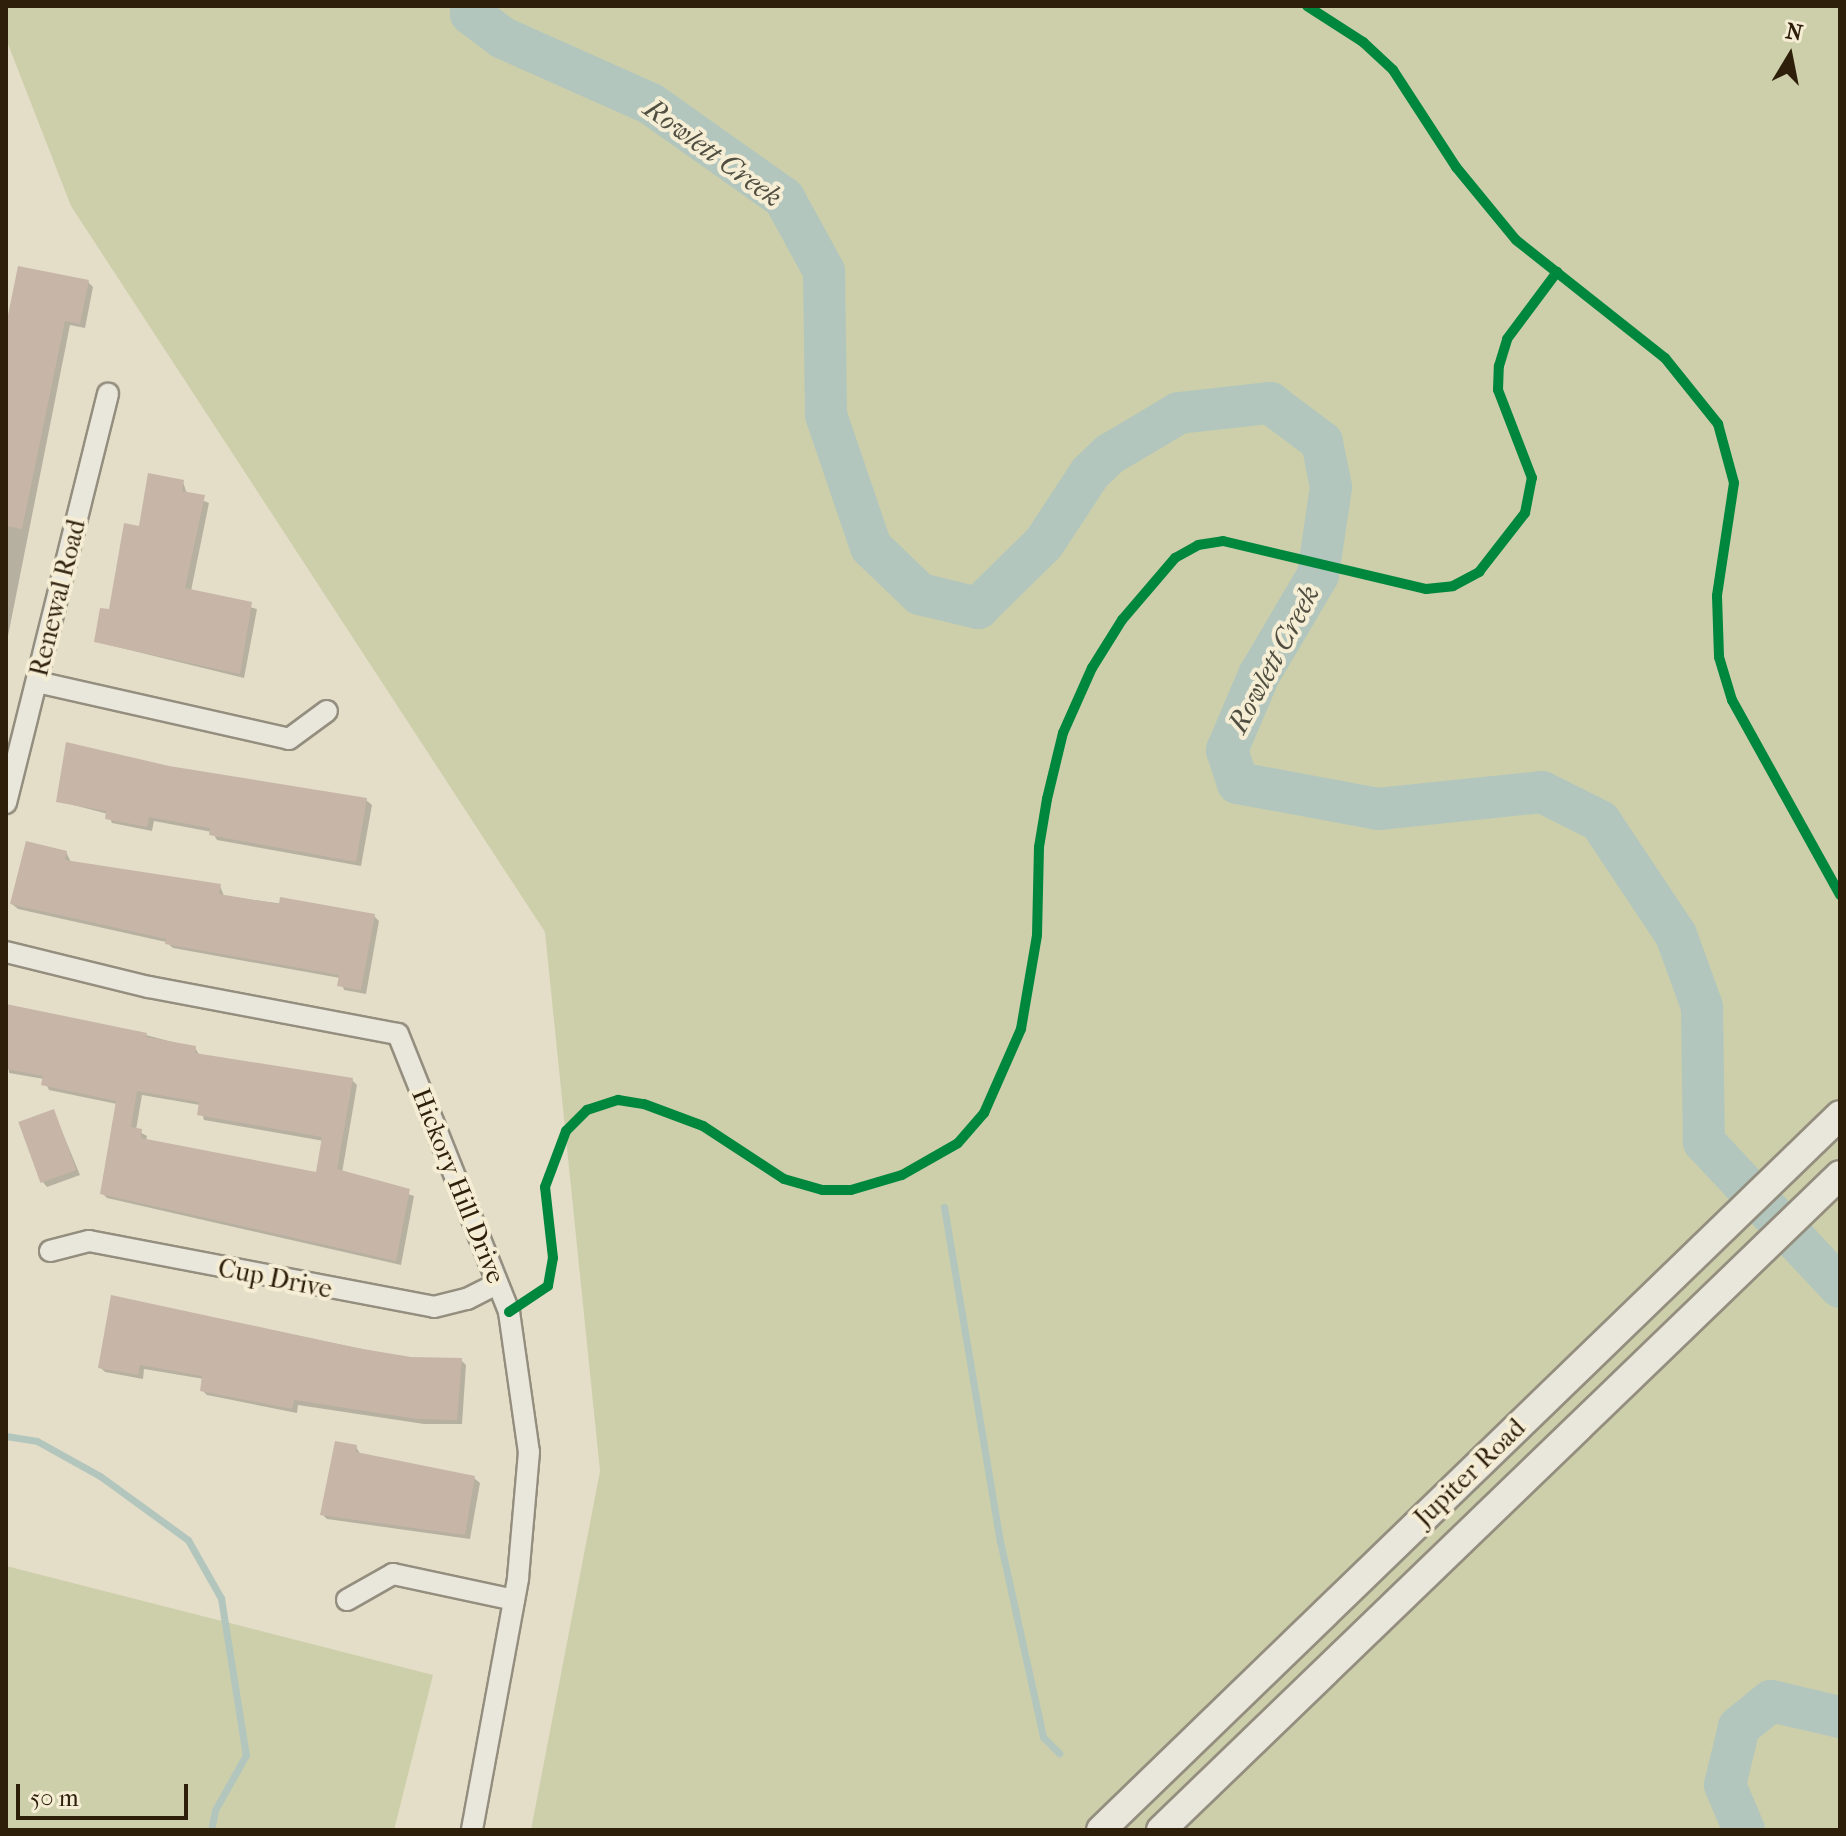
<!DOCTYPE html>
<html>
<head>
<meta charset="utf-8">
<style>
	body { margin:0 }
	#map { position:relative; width:1846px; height:1836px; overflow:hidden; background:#e4ddc8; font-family:"IM FELL French Canon",serif }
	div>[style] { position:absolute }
	.green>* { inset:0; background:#cccfaa }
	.shadow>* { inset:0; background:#0003 }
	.stream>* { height:7px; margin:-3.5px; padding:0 3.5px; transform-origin:3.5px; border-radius:3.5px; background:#b2c6be }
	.river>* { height:42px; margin:-21px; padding:0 21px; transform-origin:21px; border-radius:21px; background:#b2c6be }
	.building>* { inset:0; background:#c7b6a8; transform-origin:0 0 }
	.roads { filter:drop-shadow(2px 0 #948e7f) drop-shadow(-2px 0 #948e7f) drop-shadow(0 2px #948e7f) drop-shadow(0 -2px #948e7f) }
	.street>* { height:20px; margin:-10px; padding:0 10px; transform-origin:10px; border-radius:10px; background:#e9e6dc }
	.secondary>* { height:28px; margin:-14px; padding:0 14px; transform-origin:14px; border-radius:14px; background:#e9e6dc }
	.cycleway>* { height:10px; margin:-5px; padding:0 5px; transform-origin:5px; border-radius:5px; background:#00873e }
	span { translate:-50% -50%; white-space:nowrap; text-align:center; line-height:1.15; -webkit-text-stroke:8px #f5edd4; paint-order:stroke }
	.street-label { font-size:26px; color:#2e1f0b }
	.water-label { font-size:28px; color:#4f4e40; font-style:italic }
	.frame { position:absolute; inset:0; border:8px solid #2e1f0b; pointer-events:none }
	.north { position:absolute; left:1750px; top:16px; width:80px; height:80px; -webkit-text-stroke:6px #f5edd4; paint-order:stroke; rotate:10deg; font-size:22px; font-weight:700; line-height:32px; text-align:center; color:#2e1f0b }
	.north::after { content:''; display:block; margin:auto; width:28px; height:36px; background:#2e1f0b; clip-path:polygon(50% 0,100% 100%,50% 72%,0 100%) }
	.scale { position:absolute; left:16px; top:1784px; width:172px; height:36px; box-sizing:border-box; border:4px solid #2e1f0b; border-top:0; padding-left:10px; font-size:24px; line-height:28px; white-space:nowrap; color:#2e1f0b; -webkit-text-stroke:6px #f5edd4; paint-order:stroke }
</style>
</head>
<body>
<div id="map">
	<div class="green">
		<i style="clip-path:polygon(6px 6px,1840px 6px,1840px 1830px,531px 1830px,600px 1471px,545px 932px,71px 206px,6px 39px)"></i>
		<i style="clip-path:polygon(6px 1566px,433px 1675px,394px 1830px,6px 1830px)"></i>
	</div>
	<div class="shadow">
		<i style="clip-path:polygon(88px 282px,93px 287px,85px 328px,70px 325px,6px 646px,6px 321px)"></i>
		<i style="clip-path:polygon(183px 482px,187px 494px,209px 503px,191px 591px,257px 609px,244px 678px,97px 642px,140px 528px)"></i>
		<i style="clip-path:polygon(168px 768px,366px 800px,372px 805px,361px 866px,217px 840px,212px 832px,154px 821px,152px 831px,112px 823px,108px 814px,58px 801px)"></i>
		<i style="clip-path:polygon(66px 852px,71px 862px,220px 886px,224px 896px,374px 916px,379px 921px,366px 994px,344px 990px,340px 978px,173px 948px,166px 942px,18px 909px,12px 904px)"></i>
		<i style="clip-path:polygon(evenodd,6px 1006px,146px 1035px,195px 1048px,200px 1056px,352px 1080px,357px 1085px,342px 1173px,414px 1196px,401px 1265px,107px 1198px,102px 1193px,117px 1104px,49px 1090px,44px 1079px,9px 1073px,6px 1006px,142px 1095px,200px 1105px,204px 1120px,324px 1141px,318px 1174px,146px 1141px,147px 1136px,136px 1130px,142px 1095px)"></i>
		<i style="clip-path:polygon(54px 1112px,80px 1175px,47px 1187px,42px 1181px)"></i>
		<i style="clip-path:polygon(112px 1297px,410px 1359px,461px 1360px,466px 1365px,462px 1424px,424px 1424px,298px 1405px,297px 1413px,207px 1395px,202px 1390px,204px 1379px,144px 1369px,143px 1379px,105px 1372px,100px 1367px)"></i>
		<i style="clip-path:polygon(356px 1447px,361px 1455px,474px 1478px,480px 1483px,470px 1539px,327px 1519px,322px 1514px)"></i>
	</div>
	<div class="stream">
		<i style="left:944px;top:1207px;width:339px;rotate:80.5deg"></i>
		<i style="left:1000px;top:1541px;width:201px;rotate:77.6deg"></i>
		<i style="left:1043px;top:1737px;width:23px;rotate:45deg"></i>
		<i style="left:6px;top:1436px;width:31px;rotate:9deg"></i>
		<i style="left:37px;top:1441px;width:72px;rotate:29.1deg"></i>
		<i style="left:100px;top:1476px;width:109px;rotate:36deg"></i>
		<i style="left:188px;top:1540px;width:67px;rotate:60.4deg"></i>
		<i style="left:221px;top:1598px;width:159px;rotate:81deg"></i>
		<i style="left:246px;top:1755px;width:63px;rotate:119.4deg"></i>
		<i style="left:215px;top:1810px;width:20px;rotate:101deg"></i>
	</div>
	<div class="river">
		<i style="left:472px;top:6px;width:8px;rotate:97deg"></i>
		<i style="left:471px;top:14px;width:40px;rotate:37deg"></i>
		<i style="left:503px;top:38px;width:162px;rotate:24deg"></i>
		<i style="left:651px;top:104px;width:163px;rotate:35.3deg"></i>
		<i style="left:784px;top:198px;width:83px;rotate:61.3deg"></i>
		<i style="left:824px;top:271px;width:144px;rotate:89.2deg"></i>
		<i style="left:826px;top:415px;width:139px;rotate:71.2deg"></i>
		<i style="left:871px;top:547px;width:68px;rotate:43.8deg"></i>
		<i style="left:920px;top:594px;width:60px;rotate:13.6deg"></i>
		<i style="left:978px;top:608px;width:93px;rotate:-44.6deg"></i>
		<i style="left:1044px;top:543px;width:84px;rotate:-56.7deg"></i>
		<i style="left:1090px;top:473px;width:28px;rotate:-44deg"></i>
		<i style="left:1110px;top:454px;width:80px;rotate:-30.7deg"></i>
		<i style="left:1179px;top:413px;width:92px;rotate:-6.3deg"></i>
		<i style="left:1270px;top:403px;width:65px;rotate:36.9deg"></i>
		<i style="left:1322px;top:442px;width:46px;rotate:78.7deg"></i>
		<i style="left:1331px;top:487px;width:89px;rotate:98.4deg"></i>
		<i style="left:1318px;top:575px;width:116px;rotate:120.5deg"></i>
		<i style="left:1259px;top:675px;width:82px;rotate:113.1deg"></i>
		<i style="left:1227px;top:750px;width:35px;rotate:72deg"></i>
		<i style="left:1238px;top:783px;width:142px;rotate:10.5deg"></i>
		<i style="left:1378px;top:809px;width:165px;rotate:-5.9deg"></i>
		<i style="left:1542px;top:792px;width:65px;rotate:26.6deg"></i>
		<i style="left:1600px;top:821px;width:137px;rotate:56.3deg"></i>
		<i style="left:1676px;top:935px;width:77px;rotate:70.1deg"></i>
		<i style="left:1702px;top:1007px;width:135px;rotate:89.2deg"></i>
		<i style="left:1704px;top:1142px;width:199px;rotate:46.8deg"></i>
		<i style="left:1744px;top:1830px;width:49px;rotate:-112.9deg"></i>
		<i style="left:1725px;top:1785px;width:60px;rotate:-76.4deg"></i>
		<i style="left:1739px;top:1727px;width:41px;rotate:-39.1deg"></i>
		<i style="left:1771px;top:1701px;width:71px;rotate:13.1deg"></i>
	</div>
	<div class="building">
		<i style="clip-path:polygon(18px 266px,89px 280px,80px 324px,65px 321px,22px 529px,6px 526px,6px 325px)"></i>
		<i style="clip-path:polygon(148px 473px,184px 480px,182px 491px,205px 495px,185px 588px,252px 602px,240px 674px,94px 642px,100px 608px,109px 609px,124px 523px,139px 526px)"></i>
		<i style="clip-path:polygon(66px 742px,169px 766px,367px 798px,356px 862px,209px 835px,210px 828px,149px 817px,147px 827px,105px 819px,106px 811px,56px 802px)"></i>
		<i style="clip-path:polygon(26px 841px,67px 851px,65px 860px,221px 884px,219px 894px,279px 904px,280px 897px,375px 914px,361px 990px,337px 986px,339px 975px,165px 944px,166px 939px,10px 904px)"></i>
		<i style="clip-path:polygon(evenodd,6px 1004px,147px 1033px,146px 1037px,196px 1046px,195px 1053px,353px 1078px,337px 1169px,410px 1189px,396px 1261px,100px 1194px,116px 1101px,41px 1085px,43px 1076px,6px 1069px,6px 1004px,137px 1091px,199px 1102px,197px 1115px,322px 1137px,316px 1172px,141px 1138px,142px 1129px,131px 1127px,137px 1091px)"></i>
		<i style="left:54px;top:1109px;width:65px;height:38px;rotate:70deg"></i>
		<i style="clip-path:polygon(111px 1295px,357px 1348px,411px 1357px,462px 1358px,457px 1420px,417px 1419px,294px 1400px,292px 1409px,200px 1391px,202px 1376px,140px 1365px,138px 1375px,98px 1368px)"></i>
		<i style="clip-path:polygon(335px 1441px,357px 1445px,356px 1452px,475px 1476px,465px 1535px,320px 1515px)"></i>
	</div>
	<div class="roads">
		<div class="street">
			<i style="left:37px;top:682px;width:258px;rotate:12.7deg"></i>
			<i style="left:289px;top:739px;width:47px;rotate:-36.4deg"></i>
			<i style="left:6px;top:803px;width:422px;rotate:-76deg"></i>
			<i style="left:6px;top:952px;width:147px;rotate:13.8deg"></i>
			<i style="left:149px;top:987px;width:253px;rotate:10.7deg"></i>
			<i style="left:398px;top:1034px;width:299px;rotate:68.2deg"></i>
			<i style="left:509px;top:1312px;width:141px;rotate:81.9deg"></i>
			<i style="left:529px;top:1452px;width:127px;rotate:95deg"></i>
			<i style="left:518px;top:1579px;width:255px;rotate:100.4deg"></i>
			<i style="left:50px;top:1251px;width:40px;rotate:-14.4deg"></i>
			<i style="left:89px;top:1241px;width:351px;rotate:10.8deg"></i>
			<i style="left:434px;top:1307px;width:34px;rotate:-14deg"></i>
			<i style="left:467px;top:1299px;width:34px;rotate:-27deg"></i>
			<i style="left:347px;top:1600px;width:53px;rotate:-29.5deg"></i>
			<i style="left:393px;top:1574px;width:124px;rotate:12.1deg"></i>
		</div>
		<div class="secondary">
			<i style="left:1101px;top:1830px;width:1028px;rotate:-44.05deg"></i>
			<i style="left:1161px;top:1830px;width:943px;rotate:-43.97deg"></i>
		</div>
	</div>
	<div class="cycleway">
		<i style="left:1307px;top:6px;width:67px;rotate:32.7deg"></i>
		<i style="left:1363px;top:42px;width:41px;rotate:43deg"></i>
		<i style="left:1393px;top:70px;width:116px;rotate:57deg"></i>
		<i style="left:1456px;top:167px;width:94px;rotate:50.6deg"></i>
		<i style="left:1516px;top:240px;width:190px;rotate:38.4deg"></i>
		<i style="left:1665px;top:358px;width:85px;rotate:51.2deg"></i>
		<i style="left:1718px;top:424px;width:61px;rotate:74.8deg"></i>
		<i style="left:1734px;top:483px;width:114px;rotate:98.6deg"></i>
		<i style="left:1717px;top:596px;width:61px;rotate:88.1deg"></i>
		<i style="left:1719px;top:657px;width:45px;rotate:73.2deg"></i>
		<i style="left:1732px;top:700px;width:223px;rotate:61deg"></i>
		<i style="left:509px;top:1312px;width:47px;rotate:-33.7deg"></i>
		<i style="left:548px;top:1286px;width:28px;rotate:-80deg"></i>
		<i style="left:553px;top:1258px;width:71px;rotate:-96.4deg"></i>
		<i style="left:545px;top:1187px;width:60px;rotate:-69.4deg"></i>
		<i style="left:566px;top:1131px;width:30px;rotate:-45deg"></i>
		<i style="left:587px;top:1110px;width:33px;rotate:-18deg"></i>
		<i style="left:618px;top:1100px;width:26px;rotate:9deg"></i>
		<i style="left:644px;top:1104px;width:63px;rotate:20.4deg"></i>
		<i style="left:703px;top:1126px;width:97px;rotate:33.2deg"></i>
		<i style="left:784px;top:1179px;width:40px;rotate:16deg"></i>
		<i style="left:822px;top:1190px;width:29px"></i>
		<i style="left:851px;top:1190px;width:53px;rotate:-16.4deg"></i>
		<i style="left:902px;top:1175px;width:64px;rotate:-29.7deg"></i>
		<i style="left:958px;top:1143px;width:40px;rotate:-49deg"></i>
		<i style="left:984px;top:1113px;width:92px;rotate:-66.2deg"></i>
		<i style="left:1021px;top:1029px;width:95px;rotate:-80.3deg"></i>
		<i style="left:1037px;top:935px;width:88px;rotate:-88.7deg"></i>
		<i style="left:1039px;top:847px;width:49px;rotate:-80.5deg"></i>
		<i style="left:1047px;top:799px;width:68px;rotate:-76.4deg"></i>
		<i style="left:1063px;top:733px;width:71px;rotate:-66deg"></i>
		<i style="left:1092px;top:668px;width:57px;rotate:-58deg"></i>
		<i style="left:1122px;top:620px;width:82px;rotate:-49.5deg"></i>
		<i style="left:1175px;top:558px;width:26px;rotate:-29deg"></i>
		<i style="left:1198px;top:545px;width:25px;rotate:-9deg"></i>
		<i style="left:1223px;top:541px;width:209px;rotate:13.3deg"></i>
		<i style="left:1426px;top:589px;width:27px;rotate:-6deg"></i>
		<i style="left:1453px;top:586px;width:30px;rotate:-28deg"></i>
		<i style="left:1479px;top:572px;width:75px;rotate:-52.1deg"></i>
		<i style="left:1525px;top:513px;width:36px;rotate:-79deg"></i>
		<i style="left:1532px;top:478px;width:94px;rotate:-111.1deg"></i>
		<i style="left:1498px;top:390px;width:24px;rotate:-88deg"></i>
		<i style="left:1499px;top:366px;width:28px;rotate:-73deg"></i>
		<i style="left:1507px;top:339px;width:84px;rotate:-53.3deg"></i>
	</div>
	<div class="street-label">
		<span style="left:58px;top:598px;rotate:-76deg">Renewal Road</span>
		<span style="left:458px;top:1186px;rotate:68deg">Hickory Hill Drive</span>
		<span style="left:275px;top:1279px;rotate:11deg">Cup Drive</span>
		<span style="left:1470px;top:1473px;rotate:-44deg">Jupiter Road</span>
	</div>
	<div class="water-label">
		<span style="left:713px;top:153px;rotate:36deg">Rowlett Creek</span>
		<span style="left:1274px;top:659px;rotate:-62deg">Rowlett Creek</span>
	</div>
	<div class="frame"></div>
	<div class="north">N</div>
	<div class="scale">50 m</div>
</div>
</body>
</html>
